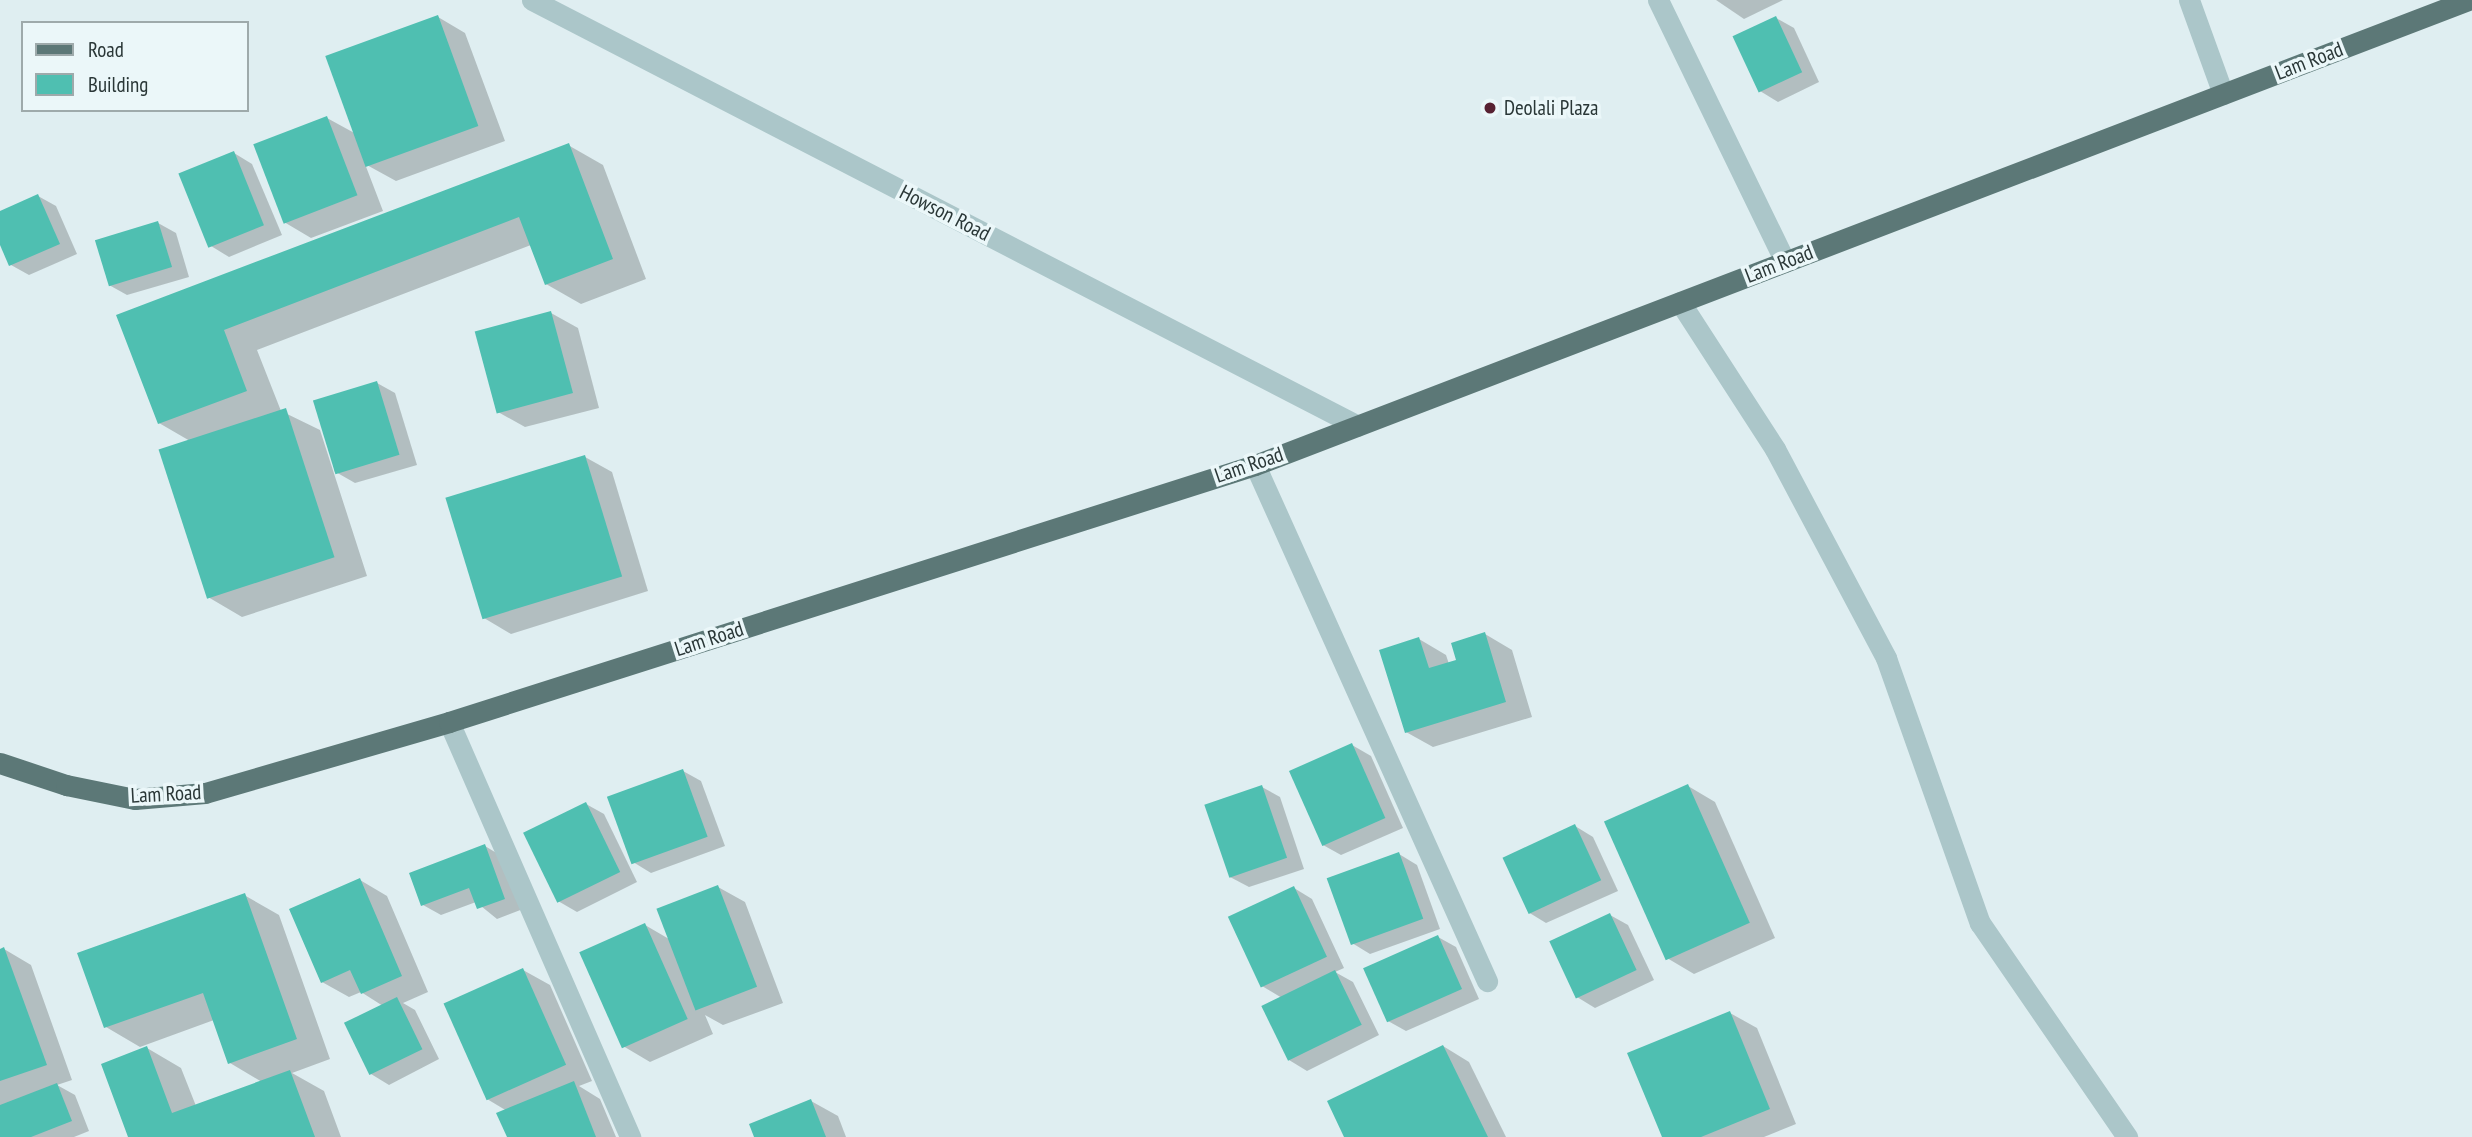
<!DOCTYPE html>
<html>
<head>
<meta charset="utf-8">
<style>
	body { margin:0 }
	#map { position:relative; width:2472px; height:1137px; overflow:hidden; background:#dfeef1; font-family:"PT Sans Narrow",sans-serif }
	div>[style] { position:absolute }
	.shadow>* { inset:0; background:#0003 }
	.building>* { inset:0; background:#4fbfb1; transform-origin:0 0 }
	.minor>* { height:21px; margin:-10.5px; padding:0 10.5px; transform-origin:10.5px; border-radius:10.5px; background:#abc6c9 }
	.major>* { height:21px; margin:-10.5px; padding:0 10.5px; transform-origin:10.5px; border-radius:10.5px; background:#5c7877 }
	.dots>* { width:19px; height:19px; translate:-50% -50%; box-sizing:border-box; border:4px solid #ebf7f9; border-radius:50% }
	span { translate:-50% -50%; white-space:nowrap; text-align:center; line-height:1.15; -webkit-text-stroke:7px #ebf7f9; paint-order:stroke }
	.street-label { font-size:21px; color:#2a3737 }
	.poi-label { font-size:21px; color:#2a3737 }
	.left { translate:0 -50%; text-align:left }
	.legend { position:absolute; left:21px; top:21px; width:228px; height:91px; box-sizing:border-box; background:#ebf7f9; border:2px solid #9eaaab; margin:0; padding:9px 12px; list-style:none; font-size:21px; color:#2a3737 }
	.legend li { display:flex; align-items:center; gap:14px; height:35px }
	.legend b { width:35px; border:2px solid #9eaaab }
</style>
</head>
<body>
<div id="map">
	<div class="shadow">
		<i style="clip-path:polygon(1716px 0,1783px 0,1744px 19px)"></i>
		<i style="clip-path:polygon(438px 17px,465px 33px,505px 141px,396px 181px,365px 164px,383px 211px,311px 238px,284px 222px,327px 118px,358px 135px)"></i>
		<i style="clip-path:polygon(1776px 18px,1794px 28px,1819px 82px,1778px 102px,1760px 91px)"></i>
		<i style="clip-path:polygon(568px 145px,603px 165px,646px 279px,581px 304px,546px 284px,531px 245px,257px 350px,281px 411px,320px 430px,367px 576px,242px 617px,208px 597px,190px 441px,159px 423px,118px 316px)"></i>
		<i style="clip-path:polygon(234px 153px,252px 164px,282px 235px,229px 257px,211px 246px)"></i>
		<i style="clip-path:polygon(38px 196px,56px 206px,77px 254px,29px 275px,11px 265px,0 241px,0 213px)"></i>
		<i style="clip-path:polygon(158px 223px,176px 233px,189px 277px,127px 295px,109px 285px)"></i>
		<i style="clip-path:polygon(551px 313px,578px 328px,599px 408px,525px 427px,498px 412px)"></i>
		<i style="clip-path:polygon(377px 383px,395px 393px,417px 465px,355px 483px,334px 471px)"></i>
		<i style="clip-path:polygon(585px 457px,612px 472px,648px 591px,511px 634px,484px 618px)"></i>
		<i style="clip-path:polygon(1485px 634px,1512px 650px,1532px 717px,1433px 747px,1406px 732px,1419px 639px,1446px 655px,1449px 664px,1459px 661px)"></i>
		<i style="clip-path:polygon(1352px 745px,1371px 756px,1403px 828px,1341px 855px,1323px 845px)"></i>
		<i style="clip-path:polygon(683px 771px,701px 781px,725px 846px,651px 873px,633px 862px)"></i>
		<i style="clip-path:polygon(1688px 786px,1715px 802px,1775px 938px,1694px 974px,1667px 958px)"></i>
		<i style="clip-path:polygon(1262px 787px,1280px 797px,1304px 869px,1249px 887px,1230px 877px)"></i>
		<i style="clip-path:polygon(586px 804px,604px 814px,637px 882px,577px 912px,558px 901px)"></i>
		<i style="clip-path:polygon(1575px 826px,1593px 837px,1618px 891px,1546px 923px,1528px 912px)"></i>
		<i style="clip-path:polygon(485px 846px,503px 857px,523px 909px,497px 919px,476px 902px,441px 915px,423px 905px)"></i>
		<i style="clip-path:polygon(1399px 854px,1417px 865px,1440px 929px,1370px 954px,1352px 943px)"></i>
		<i style="clip-path:polygon(360px 880px,387px 896px,428px 992px,403px 1003px,415px 1010px,439px 1059px,389px 1085px,371px 1074px,383px 1006px,361px 992px,349px 997px,322px 982px)"></i>
		<i style="clip-path:polygon(718px 887px,745px 902px,783px 1003px,723px 1025px,705px 1015px,713px 1034px,650px 1062px,623px 1046px,645px 925px,669px 939px)"></i>
		<i style="clip-path:polygon(1294px 888px,1312px 899px,1344px 968px,1335px 972px,1353px 982px,1379px 1035px,1307px 1071px,1289px 1060px,1282px 998px,1262px 986px)"></i>
		<i style="clip-path:polygon(244px 895px,279px 915px,330px 1059px,292px 1073px,324px 1091px,341px 1137px,130px 1137px,147px 1048px,181px 1068px,196px 1106px,262px 1082px,230px 1063px,214px 1020px,140px 1047px,106px 1027px)"></i>
		<i style="clip-path:polygon(1610px 915px,1628px 925px,1654px 980px,1595px 1008px,1577px 997px)"></i>
		<i style="clip-path:polygon(1438px 937px,1456px 947px,1479px 999px,1406px 1031px,1388px 1021px)"></i>
		<i style="clip-path:polygon(4px 949px,31px 965px,72px 1080px,57px 1085px,75px 1095px,89px 1131px,74px 1137px,0 1137px,0 951px)"></i>
		<i style="clip-path:polygon(523px 970px,550px 985px,592px 1081px,579px 1086px,600px 1099px,616px 1137px,508px 1137px,507px 1111px,487px 1099px)"></i>
		<i style="clip-path:polygon(1730px 1013px,1757px 1028px,1796px 1124px,1764px 1137px,1664px 1137px)"></i>
		<i style="clip-path:polygon(1443px 1046px,1469px 1062px,1506px 1137px,1346px 1137px)"></i>
		<i style="clip-path:polygon(811px 1101px,838px 1116px,846px 1137px,756px 1137px)"></i>
	</div>
	<div class="building">
		<i style="left:438px;top:15px;width:118px;height:120px;rotate:70deg"></i>
		<i style="left:1776px;top:16px;width:62px;height:48px;rotate:65deg"></i>
		<i style="left:327px;top:116px;width:85px;height:79px;rotate:69deg"></i>
		<i style="clip-path:polygon(569px 143px,613px 259px,545px 285px,519px 217px,224px 330px,247px 391px,158px 424px,116px 315px)"></i>
		<i style="left:234px;top:151px;width:80px;height:60px;rotate:68deg"></i>
		<i style="clip-path:polygon(38px 194px,60px 244px,9px 266px,0 245px,0 211px)"></i>
		<i style="left:158px;top:221px;width:48px;height:66px;rotate:73deg"></i>
		<i style="left:551px;top:311px;width:85px;height:79px;rotate:75deg"></i>
		<i style="left:377px;top:381px;width:77px;height:67px;rotate:73deg"></i>
		<i style="left:286px;top:408px;width:157px;height:134px;rotate:72deg"></i>
		<i style="left:585px;top:455px;width:127px;height:146px;rotate:73deg"></i>
		<i style="clip-path:polygon(1485px 632px,1506px 702px,1405px 733px,1379px 650px,1419px 637px,1429px 668px,1456px 660px,1451px 643px)"></i>
		<i style="left:1352px;top:743px;width:82px;height:69px;rotate:66deg"></i>
		<i style="left:683px;top:769px;width:72px;height:81px;rotate:70deg"></i>
		<i style="left:1688px;top:784px;width:152px;height:92px;rotate:66deg"></i>
		<i style="left:1262px;top:785px;width:77px;height:61px;rotate:71deg"></i>
		<i style="left:586px;top:802px;width:78px;height:70px;rotate:64deg"></i>
		<i style="left:1575px;top:824px;width:62px;height:80px;rotate:65deg"></i>
		<i style="clip-path:polygon(485px 844px,505px 899px,477px 909px,469px 888px,421px 906px,409px 873px)"></i>
		<i style="left:1399px;top:852px;width:71px;height:77px;rotate:70deg"></i>
		<i style="clip-path:polygon(360px 878px,402px 976px,361px 994px,350px 970px,321px 983px,289px 909px)"></i>
		<i style="left:718px;top:885px;width:109px;height:66px;rotate:69deg"></i>
		<i style="left:1294px;top:886px;width:78px;height:73px;rotate:65deg"></i>
		<i style="clip-path:polygon(245px 893px,297px 1039px,228px 1064px,203px 993px,104px 1028px,77px 953px)"></i>
		<i style="left:1610px;top:913px;width:63px;height:67px;rotate:65deg"></i>
		<i style="left:645px;top:923px;width:105px;height:72px;rotate:66deg"></i>
		<i style="left:1438px;top:935px;width:59px;height:82px;rotate:66deg"></i>
		<i style="clip-path:polygon(4px 947px,47px 1065px,0 1081px,0 949px)"></i>
		<i style="left:523px;top:968px;width:106px;height:87px;rotate:66deg"></i>
		<i style="left:1335px;top:970px;width:61px;height:82px;rotate:64deg"></i>
		<i style="left:397px;top:997px;width:58px;height:59px;rotate:64deg"></i>
		<i style="clip-path:polygon(1730px 1011px,1770px 1109px,1701px 1137px,1662px 1137px,1627px 1053px)"></i>
		<i style="clip-path:polygon(1443px 1045px,1488px 1137px,1344px 1137px,1327px 1101px)"></i>
		<i style="clip-path:polygon(147px 1046px,172px 1113px,290px 1070px,315px 1137px,128px 1137px,101px 1064px)"></i>
		<i style="clip-path:polygon(574px 1081px,596px 1137px,507px 1137px,496px 1113px)"></i>
		<i style="clip-path:polygon(57px 1083px,72px 1121px,31px 1137px,0 1137px,0 1105px)"></i>
		<i style="clip-path:polygon(811px 1099px,826px 1137px,754px 1137px,749px 1124px)"></i>
	</div>
	<div class="minor">
		<i style="left:532px;top:0;width:929px;rotate:27.28deg"></i>
		<i style="left:1658px;top:0;width:291px;rotate:64.1deg"></i>
		<i style="left:2189px;top:0;width:100px;rotate:70.1deg"></i>
		<i style="left:1680px;top:302px;width:175px;rotate:57.1deg"></i>
		<i style="left:1775px;top:449px;width:237px;rotate:62deg"></i>
		<i style="left:1886px;top:658px;width:281px;rotate:70.5deg"></i>
		<i style="left:1980px;top:923px;width:260px;rotate:55.5deg"></i>
		<i style="left:1255px;top:465px;width:566px;rotate:65.79deg"></i>
		<i style="left:449px;top:722px;width:453px;rotate:66.4deg"></i>
	</div>
	<div class="major">
		<i style="left:0;top:763px;width:70px;rotate:18.4deg"></i>
		<i style="left:66px;top:785px;width:70px;rotate:11.5deg"></i>
		<i style="left:135px;top:799px;width:70px;rotate:-4.9deg"></i>
		<i style="left:205px;top:793px;width:254px;rotate:-16.2deg"></i>
		<i style="left:449px;top:722px;width:846px;rotate:-17.69deg"></i>
		<i style="left:1255px;top:465px;width:1299px;rotate:-20.97deg"></i>
	</div>
	<div class="dots">
		<i style="left:1490px;top:108px;background:#572132"></i>
	</div>
	<div class="street-label">
		<span style="left:2309px;top:61px;rotate:-21deg">Lam Road</span>
		<span style="left:945px;top:213px;rotate:27deg">Howson Road</span>
		<span style="left:1779px;top:264px;rotate:-21deg">Lam Road</span>
		<span style="left:1249px;top:465px;rotate:-19deg">Lam Road</span>
		<span style="left:709px;top:639px;rotate:-18deg">Lam Road</span>
		<span style="left:166px;top:794px;rotate:-3deg">Lam Road</span>
	</div>
	<div class="poi-label">
		<span class="left" style="left:1504px;top:108px">Deolali Plaza</span>
	</div>
	<ul class="legend">
	<li><b style="height:9px;background:#5c7877"></b>Road</li>
	<li><b style="height:19px;background:#4fbfb1"></b>Building</li>
	</ul>
</div>
</body>
</html>
